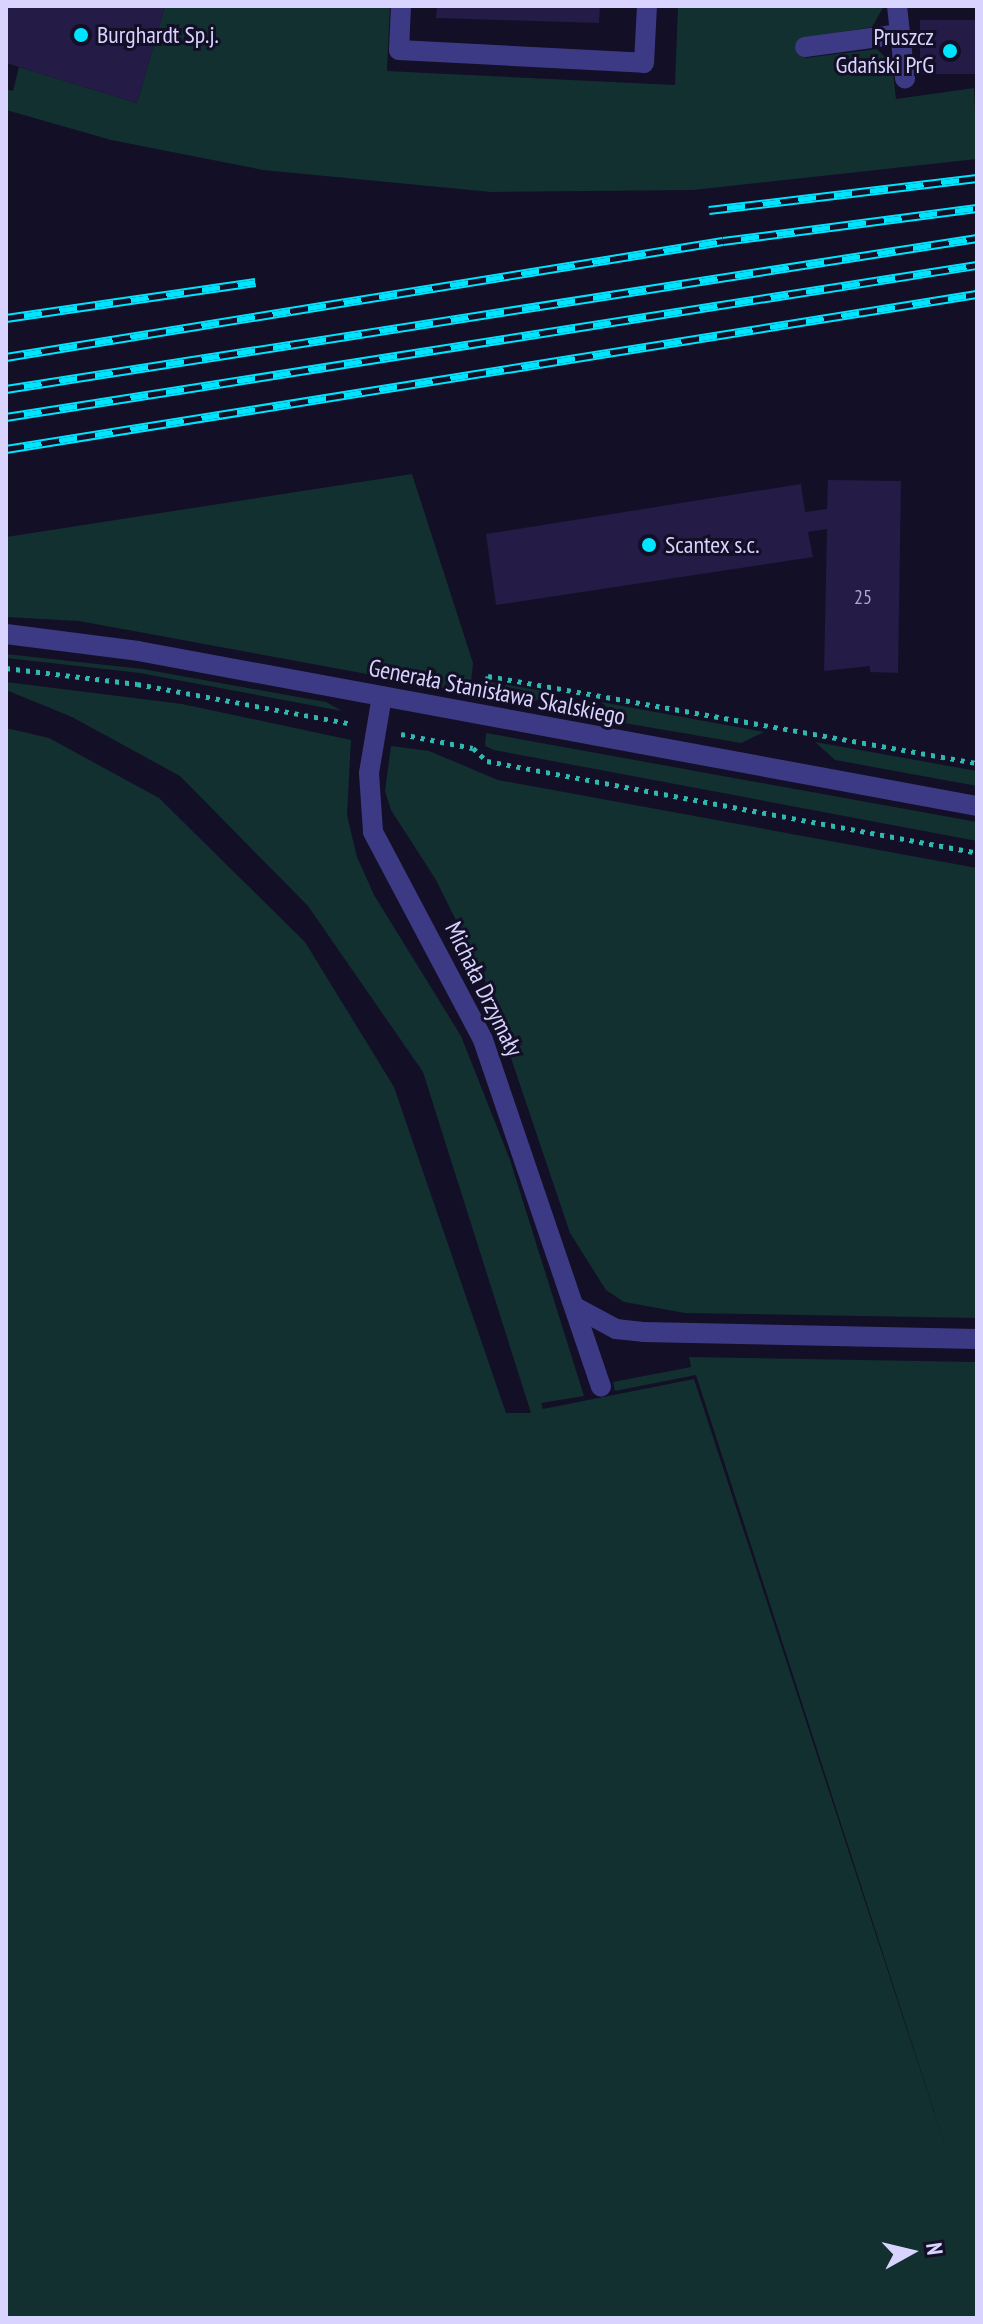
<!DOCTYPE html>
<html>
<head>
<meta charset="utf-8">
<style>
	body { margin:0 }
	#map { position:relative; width:983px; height:2324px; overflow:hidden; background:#130f26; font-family:"PT Sans Narrow",sans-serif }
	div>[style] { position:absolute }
	.green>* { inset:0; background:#12302f }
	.building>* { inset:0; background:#241b47; transform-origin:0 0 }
	.path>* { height:5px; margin-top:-2.5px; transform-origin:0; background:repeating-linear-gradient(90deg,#2fb8b0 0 4px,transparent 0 10px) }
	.minor>* { height:20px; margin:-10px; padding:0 10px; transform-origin:10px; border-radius:10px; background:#3d3a85 }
	.rail>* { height:9px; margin-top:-4.5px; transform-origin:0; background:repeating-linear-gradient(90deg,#130f26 0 18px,#00e5ff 0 36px); box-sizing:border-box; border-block:2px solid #00e5ff }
	.dots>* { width:22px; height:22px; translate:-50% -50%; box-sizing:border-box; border:4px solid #130f26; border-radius:50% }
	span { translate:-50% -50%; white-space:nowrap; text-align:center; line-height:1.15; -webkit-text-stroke:6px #130f26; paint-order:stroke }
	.number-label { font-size:20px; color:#aca6d1 }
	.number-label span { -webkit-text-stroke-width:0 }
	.poi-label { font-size:24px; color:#d9d4ff }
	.left { translate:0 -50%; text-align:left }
	.right { translate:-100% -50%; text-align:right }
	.street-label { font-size:24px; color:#d9d4ff }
	.frame { position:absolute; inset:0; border:8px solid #d9d4ff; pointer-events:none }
	.north { position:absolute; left:871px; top:2212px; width:80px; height:80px; -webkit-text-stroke:6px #130f26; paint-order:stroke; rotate:82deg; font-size:22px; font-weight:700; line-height:32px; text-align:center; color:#d9d4ff }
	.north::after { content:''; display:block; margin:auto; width:28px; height:36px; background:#d9d4ff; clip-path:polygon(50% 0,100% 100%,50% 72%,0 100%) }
</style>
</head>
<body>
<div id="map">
	<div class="green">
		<i style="clip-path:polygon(165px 6px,390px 6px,387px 71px,675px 85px,678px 6px,884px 6px,872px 27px,803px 38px,805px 58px,877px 49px,892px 64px,896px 99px,974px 88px,977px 159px,693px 190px,491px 192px,263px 170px,111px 140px,6px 110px,6px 89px,13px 91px,19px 67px,137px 103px)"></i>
		<i style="clip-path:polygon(412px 474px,473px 663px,470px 693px,79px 621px,6px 617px,6px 537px)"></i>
		<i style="clip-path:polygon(6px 654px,143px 669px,326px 702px,342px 711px,140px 673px,6px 658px)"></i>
		<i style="clip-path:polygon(6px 682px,182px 704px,351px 740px,347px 815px,357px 857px,374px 895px,461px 1036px,510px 1160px,584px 1396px,541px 1403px,543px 1409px,694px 1379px,950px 2161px,696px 1375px,615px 1391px,613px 1382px,691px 1367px,689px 1357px,977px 1362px,977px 2318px,6px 2318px,6px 728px,49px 738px,159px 798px,305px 942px,394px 1087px,506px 1413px,531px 1413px,423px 1072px,308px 906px,180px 776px,72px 717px,6px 690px)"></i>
		<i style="clip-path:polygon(490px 682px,549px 692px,531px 704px,486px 696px)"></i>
		<i style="clip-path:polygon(601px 702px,764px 732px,741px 743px,624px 723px)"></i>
		<i style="clip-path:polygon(486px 733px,977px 822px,977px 841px,494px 750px,485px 746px)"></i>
		<i style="clip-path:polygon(815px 742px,977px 771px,977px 786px,835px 760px)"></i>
		<i style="clip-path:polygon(391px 746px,429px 751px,498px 780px,977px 868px,977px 1318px,685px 1313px,624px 1302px,606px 1290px,570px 1233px,483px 975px,436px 880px,391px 810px,385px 791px)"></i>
	</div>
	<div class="building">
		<i style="clip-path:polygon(6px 6px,165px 6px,137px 103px,6px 63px)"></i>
		<i style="clip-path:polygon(437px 6px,600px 6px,599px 23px,436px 18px)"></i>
		<i style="left:977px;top:20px;width:54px;height:57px;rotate:90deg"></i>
		<i style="clip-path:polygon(828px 480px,901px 481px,898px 673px,870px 672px,870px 666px,824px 671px,827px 529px,808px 532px,813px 557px,496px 605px,486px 534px,801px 484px,805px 512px,827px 509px)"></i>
	</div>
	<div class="path">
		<i style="left:6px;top:668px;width:132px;rotate:7deg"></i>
		<i style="left:137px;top:684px;width:219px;rotate:10.5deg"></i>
		<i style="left:486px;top:689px;width:13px;rotate:-81deg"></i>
		<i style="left:488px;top:676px;width:497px;rotate:10.1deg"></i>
		<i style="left:401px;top:734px;width:73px;rotate:11deg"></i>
		<i style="left:473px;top:748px;width:19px;rotate:43deg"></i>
		<i style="left:487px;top:761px;width:499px;rotate:10.6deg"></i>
	</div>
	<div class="minor">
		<i style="left:401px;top:6px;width:44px;rotate:92.6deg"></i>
		<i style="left:399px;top:50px;width:245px;rotate:3deg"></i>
		<i style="left:644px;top:63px;width:57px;rotate:-87deg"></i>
		<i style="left:897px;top:6px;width:73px;rotate:83.7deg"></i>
		<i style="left:805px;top:47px;width:96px;rotate:-7.8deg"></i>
		<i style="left:6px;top:634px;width:133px;rotate:7.3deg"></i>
		<i style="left:138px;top:651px;width:853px;rotate:10.47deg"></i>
		<i style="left:382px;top:696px;width:78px;rotate:99.6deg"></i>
		<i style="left:369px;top:773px;width:59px;rotate:86.1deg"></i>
		<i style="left:373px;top:832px;width:235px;rotate:62.1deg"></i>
		<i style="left:483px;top:1040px;width:366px;rotate:71.2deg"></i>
		<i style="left:577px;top:1308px;width:44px;rotate:28.3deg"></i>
		<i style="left:616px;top:1329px;width:27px;rotate:6deg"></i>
		<i style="left:643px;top:1332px;width:334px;rotate:1.2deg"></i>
	</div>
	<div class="rail">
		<i style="left:709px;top:210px;width:270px;rotate:-6.8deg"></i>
		<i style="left:6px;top:318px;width:252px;rotate:-8.2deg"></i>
		<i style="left:6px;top:357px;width:726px;rotate:-9.19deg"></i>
		<i style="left:723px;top:241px;width:256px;rotate:-7.4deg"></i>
		<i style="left:6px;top:389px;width:983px;rotate:-8.84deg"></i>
		<i style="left:6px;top:417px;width:983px;rotate:-8.9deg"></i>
		<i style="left:6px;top:449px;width:983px;rotate:-9.07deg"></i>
	</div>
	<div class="dots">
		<i style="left:81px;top:35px;background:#00e5ff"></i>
		<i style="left:950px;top:51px;background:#00e5ff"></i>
		<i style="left:649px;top:545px;background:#00e5ff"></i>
	</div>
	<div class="number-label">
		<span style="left:863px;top:597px">25</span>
	</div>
	<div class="poi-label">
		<span class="left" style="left:97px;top:35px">Burghardt Sp.j.</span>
		<span class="right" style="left:934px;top:51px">Pruszcz<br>Gdański PrG</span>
		<span class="left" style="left:665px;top:545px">Scantex s.c.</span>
	</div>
	<div class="street-label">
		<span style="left:497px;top:692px;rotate:11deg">Generała Stanisława Skalskiego</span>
		<span style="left:484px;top:989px;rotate:64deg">Michała Drzymały</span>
	</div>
	<div class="frame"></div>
	<div class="north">N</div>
</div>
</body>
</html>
